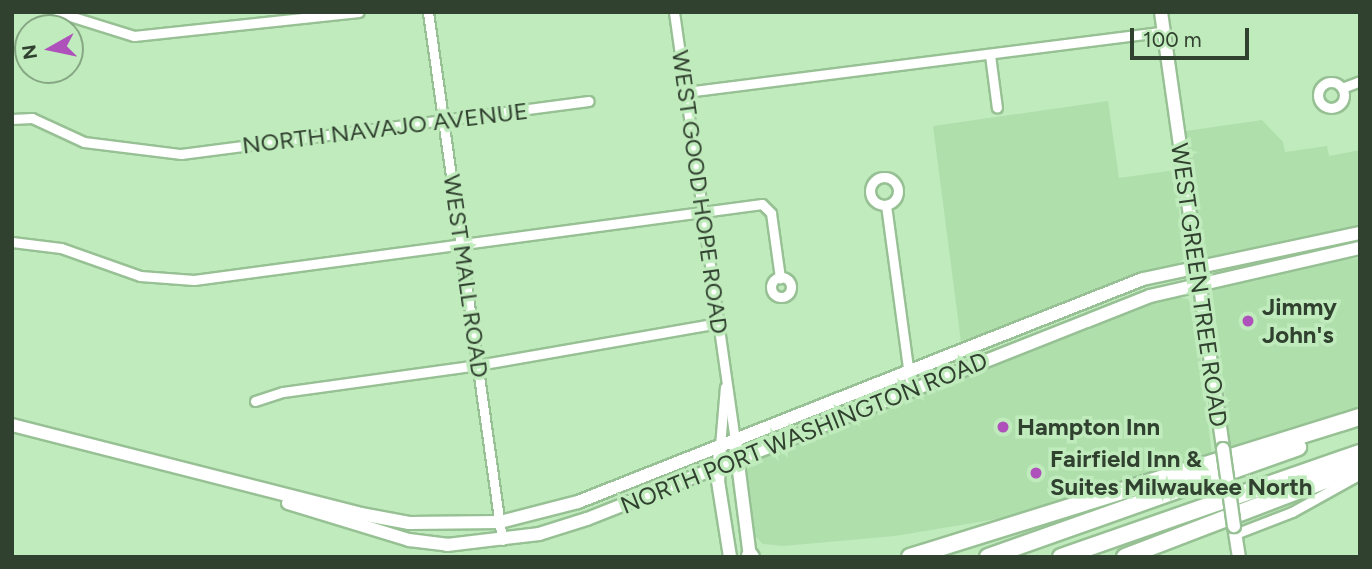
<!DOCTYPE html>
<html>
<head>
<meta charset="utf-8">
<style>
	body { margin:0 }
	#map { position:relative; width:1372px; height:569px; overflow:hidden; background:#c0ebbc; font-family:Figtree,sans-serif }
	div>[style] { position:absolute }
	.built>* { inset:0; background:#afe0ac }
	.roads { filter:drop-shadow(2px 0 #97c194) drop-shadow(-2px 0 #97c194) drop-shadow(0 2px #97c194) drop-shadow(0 -2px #97c194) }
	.street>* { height:9px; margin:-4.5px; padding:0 4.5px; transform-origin:4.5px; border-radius:4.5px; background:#fff }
	.street>.ring { margin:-4.5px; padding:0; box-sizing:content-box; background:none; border:9px solid #fff; border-radius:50% }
	.secondary>* { height:12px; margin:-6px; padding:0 6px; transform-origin:6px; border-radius:6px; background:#fff }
	.highway>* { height:16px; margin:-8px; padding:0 8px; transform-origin:8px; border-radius:8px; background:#fff }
	.bridges { filter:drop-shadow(2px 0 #97c194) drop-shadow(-2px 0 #97c194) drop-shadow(0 2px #97c194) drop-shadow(0 -2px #97c194) }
	.secondary-bridge>* { height:12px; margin:-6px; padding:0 6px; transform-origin:6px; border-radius:6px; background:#fff }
	.dots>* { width:19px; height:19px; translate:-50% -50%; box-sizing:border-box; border:4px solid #c0ebbc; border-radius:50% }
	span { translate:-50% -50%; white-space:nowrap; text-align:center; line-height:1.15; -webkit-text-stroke:7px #c0ebbc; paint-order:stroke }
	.street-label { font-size:24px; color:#30412f }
	.poi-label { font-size:24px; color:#30412f; font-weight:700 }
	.left { translate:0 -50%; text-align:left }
	.frame { position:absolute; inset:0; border:14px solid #30412f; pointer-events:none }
	.north { position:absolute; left:14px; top:14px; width:70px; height:70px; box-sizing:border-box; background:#c0ebbc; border:2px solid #86a784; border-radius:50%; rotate:261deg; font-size:19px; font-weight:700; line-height:28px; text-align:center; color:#30412f }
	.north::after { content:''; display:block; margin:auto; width:24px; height:32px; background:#af51bb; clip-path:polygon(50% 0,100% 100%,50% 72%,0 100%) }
	.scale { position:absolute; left:1130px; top:28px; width:119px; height:32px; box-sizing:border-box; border:4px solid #30412f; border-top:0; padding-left:9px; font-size:21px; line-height:24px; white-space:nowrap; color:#30412f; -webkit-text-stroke:5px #c0ebbc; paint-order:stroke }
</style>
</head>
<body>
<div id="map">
	<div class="built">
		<i style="clip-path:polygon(1108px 101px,1119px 178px,1175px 170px,1184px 258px,1178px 264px,1081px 294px,1032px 317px,961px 342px,933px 126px)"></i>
		<i style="clip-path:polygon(1262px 120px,1283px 142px,1285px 152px,1327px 146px,1329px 156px,1360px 150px,1360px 228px,1210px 258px,1203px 251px,1186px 131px)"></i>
		<i style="clip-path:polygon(1360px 258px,1360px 408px,1231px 449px,1212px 289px,1298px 265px)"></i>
		<i style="clip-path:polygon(1176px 297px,1188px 299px,1195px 311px,1212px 455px,1033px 513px,895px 536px,783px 546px,763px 544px,752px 533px,744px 464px,748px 460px,925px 394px,1016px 354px,1091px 329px,1097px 322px,1116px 314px)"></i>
	</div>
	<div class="roads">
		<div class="street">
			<i style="left:57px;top:12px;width:81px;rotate:17.3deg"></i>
			<i style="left:134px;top:36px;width:226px;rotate:-6.1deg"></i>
			<i style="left:428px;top:12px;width:533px;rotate:82.02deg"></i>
			<i style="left:674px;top:12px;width:432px;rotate:81.9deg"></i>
			<i style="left:990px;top:55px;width:53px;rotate:82.5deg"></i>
			<i class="ring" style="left:1318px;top:82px;width:17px;height:17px"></i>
			<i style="left:1342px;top:88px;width:19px;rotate:-21deg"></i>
			<i style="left:686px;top:92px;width:482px;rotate:-7.2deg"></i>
			<i style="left:12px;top:119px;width:20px;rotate:-3deg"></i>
			<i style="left:32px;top:118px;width:57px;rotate:24.8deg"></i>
			<i style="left:84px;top:142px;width:98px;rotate:7.1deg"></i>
			<i style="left:181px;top:154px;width:411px;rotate:-7.4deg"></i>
			<i class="ring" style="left:870px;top:177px;width:19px;height:19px"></i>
			<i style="left:886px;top:205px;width:187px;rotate:82.3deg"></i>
			<i style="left:12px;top:242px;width:49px;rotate:7deg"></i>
			<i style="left:61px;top:248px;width:84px;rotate:19.5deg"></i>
			<i style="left:140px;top:276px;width:54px;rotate:4.2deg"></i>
			<i style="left:194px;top:280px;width:573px;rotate:-7.62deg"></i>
			<i style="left:762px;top:204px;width:13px;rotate:45deg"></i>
			<i style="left:771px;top:213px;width:66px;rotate:82.1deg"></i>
			<i class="ring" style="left:771px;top:277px;width:11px;height:11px"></i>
			<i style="left:255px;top:401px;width:29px;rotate:-18deg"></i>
			<i style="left:283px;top:392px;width:197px;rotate:-7.9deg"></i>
			<i style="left:478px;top:365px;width:244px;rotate:-9.9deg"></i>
			<i style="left:720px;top:446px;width:59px;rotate:-85.2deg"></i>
			<i style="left:1235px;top:534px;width:61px;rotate:-21.1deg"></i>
			<i style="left:1292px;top:512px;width:72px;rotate:-29.1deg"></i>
		</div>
		<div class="secondary">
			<i style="left:1161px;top:12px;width:441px;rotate:81.9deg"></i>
			<i style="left:12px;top:425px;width:360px;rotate:14.3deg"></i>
			<i style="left:361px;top:514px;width:49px;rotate:10.6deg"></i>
			<i style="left:409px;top:523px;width:91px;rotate:-0.6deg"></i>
			<i style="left:500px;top:522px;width:81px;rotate:-14.4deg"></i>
			<i style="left:578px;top:502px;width:607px;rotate:-21.54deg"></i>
			<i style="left:1143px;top:279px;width:222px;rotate:-12deg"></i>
			<i style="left:735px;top:440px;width:118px;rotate:82.7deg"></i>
			<i style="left:720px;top:446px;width:35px;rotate:93deg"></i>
			<i style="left:718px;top:481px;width:77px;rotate:81deg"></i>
			<i style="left:288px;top:503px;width:127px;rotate:17deg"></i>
			<i style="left:409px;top:540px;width:38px;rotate:7deg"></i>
			<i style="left:447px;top:545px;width:93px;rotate:-6.8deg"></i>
			<i style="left:539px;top:534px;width:50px;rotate:-17.4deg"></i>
			<i style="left:587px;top:519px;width:606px;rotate:-21.61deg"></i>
			<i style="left:1150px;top:296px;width:215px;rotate:-12.9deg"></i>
			<i style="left:1234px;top:526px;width:31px;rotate:81deg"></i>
		</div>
		<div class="highway">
			<i style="left:750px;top:556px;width:1px;rotate:45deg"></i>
			<i style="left:910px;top:557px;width:471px;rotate:-17.3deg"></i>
			<i style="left:988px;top:557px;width:329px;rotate:-19.5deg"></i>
			<i style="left:1061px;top:557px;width:317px;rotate:-19.2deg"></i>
			<i style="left:1125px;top:557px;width:252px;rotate:-21deg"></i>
		</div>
	</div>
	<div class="bridges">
		<div class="secondary-bridge">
			<i style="left:1223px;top:449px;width:78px;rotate:81.9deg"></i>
		</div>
	</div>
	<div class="dots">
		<i style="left:1248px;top:321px;background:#af51bb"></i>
		<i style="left:1003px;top:427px;background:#af51bb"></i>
		<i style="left:1036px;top:473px;background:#af51bb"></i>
	</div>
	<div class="street-label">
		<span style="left:385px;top:128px;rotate:-7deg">NORTH NAVAJO AVENUE</span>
		<span style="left:700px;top:192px;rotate:82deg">WEST GOOD HOPE ROAD</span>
		<span style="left:466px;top:276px;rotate:82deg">WEST MALL ROAD</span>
		<span style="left:1199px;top:285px;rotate:82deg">WEST GREEN TREE ROAD</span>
		<span style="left:804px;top:433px;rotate:-22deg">NORTH PORT WASHINGTON ROAD</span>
	</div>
	<div class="poi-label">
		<span class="left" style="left:1262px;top:321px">Jimmy<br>John's</span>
		<span class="left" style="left:1017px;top:427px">Hampton Inn</span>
		<span class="left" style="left:1050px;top:473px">Fairfield Inn &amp;<br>Suites Milwaukee North</span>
	</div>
	<div class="frame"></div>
	<div class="north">N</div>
	<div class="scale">100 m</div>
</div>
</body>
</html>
